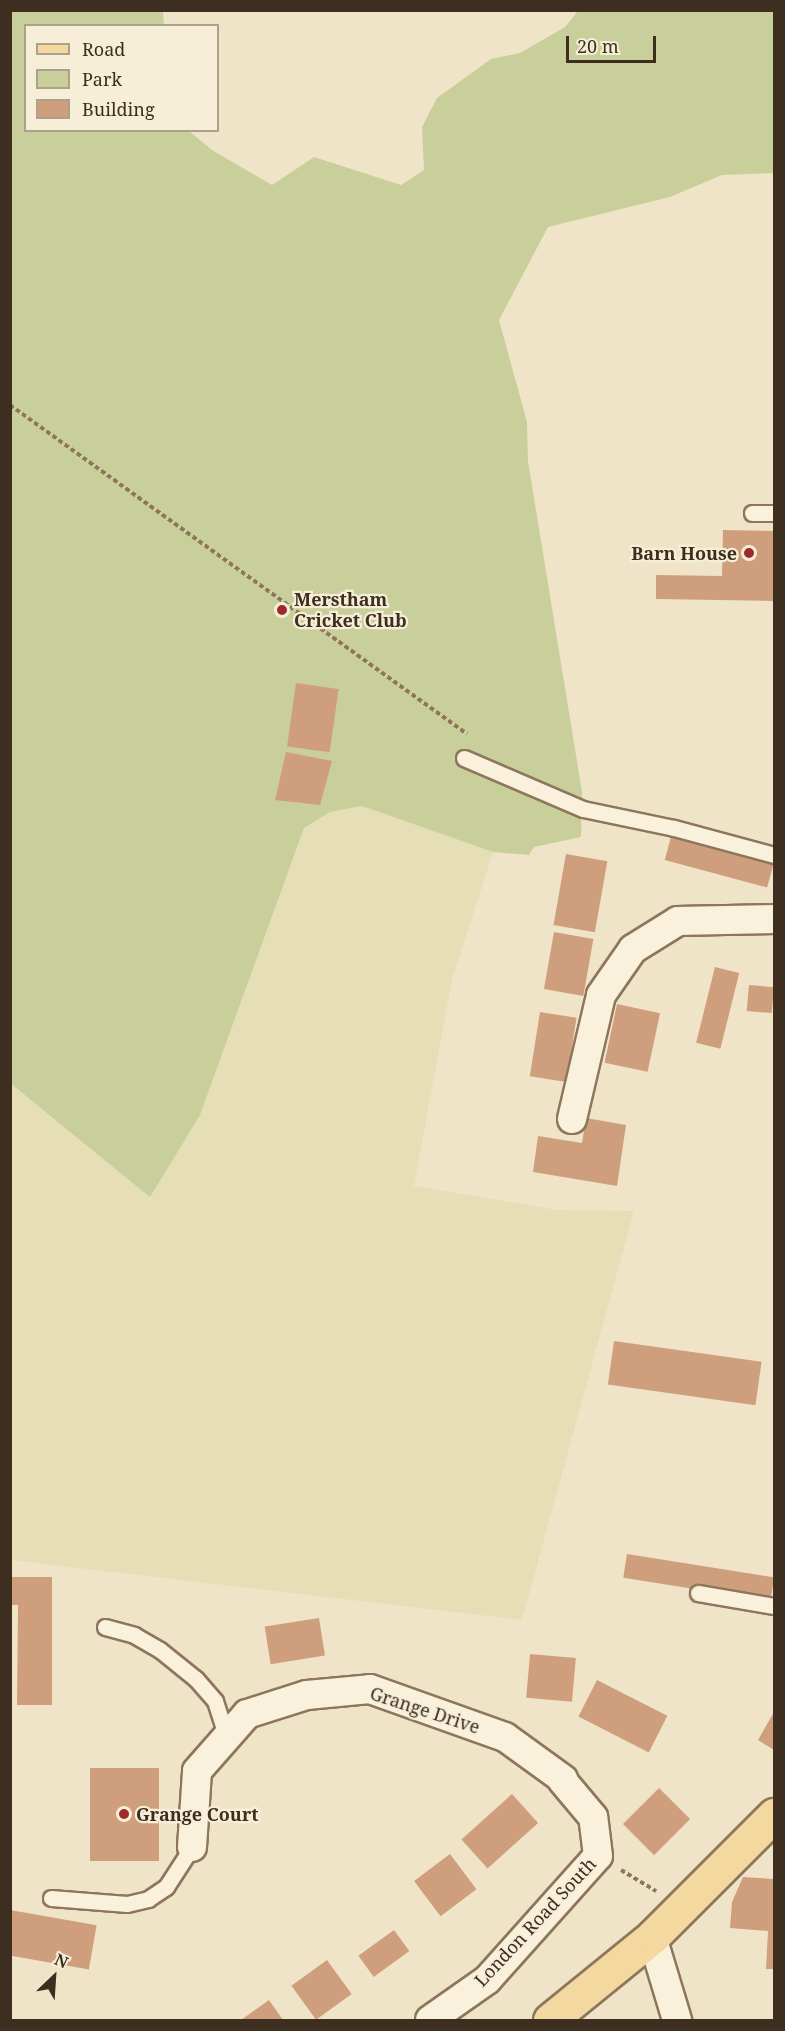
<!DOCTYPE html>
<html>
<head>
<meta charset="utf-8">
<style>
	body { margin:0 }
	#map { position:relative; width:785px; height:2031px; overflow:hidden; background:#f0e4c8; font-family:"Noto Serif",serif }
	div>[style] { position:absolute }
	.farmland>* { inset:0; background:#e6deb5 }
	.green>* { inset:0; background:#c9cf9b }
	.building>* { inset:0; background:#cf9f7d; transform-origin:0 0 }
	.path>* { height:4px; margin-top:-2px; transform-origin:0; background:repeating-linear-gradient(90deg,#8d765c 0 4.5px,transparent 0 7.5px) }
	.roads { filter:drop-shadow(2px 0 #8d765c) drop-shadow(-2px 0 #8d765c) drop-shadow(0 2px #8d765c) drop-shadow(0 -2px #8d765c) }
	.lane>* { height:15px; margin:-7.5px; padding:0 7.5px; transform-origin:7.5px; border-radius:7.5px; background:#faf1dc }
	.street>* { height:28px; margin:-14px; padding:0 14px; transform-origin:14px; border-radius:14px; background:#faf1dc }
	.primary>* { height:33px; margin:-16.5px; padding:0 16.5px; transform-origin:16.5px; border-radius:16.5px; background:#f3d9a0 }
	.dots>* { width:16px; height:16px; translate:-50% -50%; box-sizing:border-box; border:3px solid #f7eed8; border-radius:50% }
	span { translate:-50% -50%; white-space:nowrap; text-align:center; line-height:1.15; -webkit-text-stroke:4.5px #f7eed8; paint-order:stroke }
	.poi-label { font-size:18px; color:#3d2e20; font-weight:700 }
	.right { translate:-100% -50%; text-align:right }
	.left { translate:0 -50%; text-align:left }
	.street-label { font-size:18px; color:#3d2e20 }
	.frame { position:absolute; inset:0; border:12px solid #3d2e20; pointer-events:none }
	.legend { position:absolute; left:24px; top:24px; width:195px; height:108px; box-sizing:border-box; background:#f7eed8; border:2px solid #ada18e; margin:0; padding:8px 10px; list-style:none; font-size:18px; color:#3d2e20 }
	.legend li { display:flex; align-items:center; gap:12px; height:30px }
	.legend b { width:30px; border:2px solid #ada18e }
	.north { position:absolute; left:24px; top:1947px; width:60px; height:60px; -webkit-text-stroke:4px #f7eed8; paint-order:stroke; rotate:25deg; font-size:16px; font-weight:700; line-height:24px; text-align:center; color:#3d2e20 }
	.north::after { content:''; display:block; margin:auto; width:21px; height:27px; background:#3d2e20; clip-path:polygon(50% 0,100% 100%,50% 72%,0 100%) }
	.scale { position:absolute; left:566px; top:36px; width:90px; height:27px; box-sizing:border-box; border:3px solid #3d2e20; border-top:0; padding-left:8px; font-size:18px; line-height:21px; white-space:nowrap; color:#3d2e20; -webkit-text-stroke:4px #f7eed8; paint-order:stroke }
</style>
</head>
<body>
<div id="map">
	<div class="farmland">
		<i style="clip-path:polygon(362px 806px,493px 852px,452px 980px,414px 1186px,557px 1210px,634px 1211px,522px 1620px,11px 1560px,10px 1084px,150px 1196px,200px 1115px,304px 828px,330px 812px)"></i>
	</div>
	<div class="green">
		<i style="clip-path:polygon(10px 11px,163px 11px,164px 25px,26px 26px,26px 130px,189px 131px,212px 150px,272px 185px,314px 157px,401px 185px,424px 170px,422px 127px,437px 98px,491px 59px,520px 53px,565px 27px,578px 11px,774px 11px,774px 173px,722px 175px,670px 197px,548px 227px,499px 320px,527px 422px,528px 461px,582px 792px,581px 837px,534px 847px,529px 855px,493px 852px,362px 806px,330px 812px,304px 828px,200px 1115px,150px 1197px,11px 1084px)"></i>
	</div>
	<div class="building">
		<i style="clip-path:polygon(723px 530px,774px 531px,774px 601px,656px 599px,656px 575px,722px 576px)"></i>
		<i style="left:296px;top:683px;width:43px;height:64px;rotate:8deg"></i>
		<i style="clip-path:polygon(286px 752px,332px 761px,320px 805px,275px 800px)"></i>
		<i style="left:672px;top:833px;width:106px;height:28px;rotate:15deg"></i>
		<i style="left:566px;top:854px;width:42px;height:72px;rotate:10deg"></i>
		<i style="left:554px;top:932px;width:40px;height:58px;rotate:10deg"></i>
		<i style="left:715px;top:967px;width:25px;height:78px;rotate:14deg"></i>
		<i style="left:749px;top:985px;width:25px;height:26px;rotate:5deg"></i>
		<i style="left:617px;top:1004px;width:44px;height:60px;rotate:12deg"></i>
		<i style="left:540px;top:1012px;width:37px;height:65px;rotate:9deg"></i>
		<i style="clip-path:polygon(586px 1118px,626px 1125px,617px 1186px,533px 1172px,538px 1136px,582px 1143px)"></i>
		<i style="left:614px;top:1341px;width:149px;height:44px;rotate:8deg"></i>
		<i style="left:627px;top:1554px;width:149px;height:24px;rotate:9deg"></i>
		<i style="clip-path:polygon(10px 1577px,52px 1577px,52px 1705px,17px 1705px,18px 1605px,10px 1605px)"></i>
		<i style="left:319px;top:1618px;width:38px;height:55px;rotate:81deg"></i>
		<i style="left:530px;top:1654px;width:46px;height:44px;rotate:5deg"></i>
		<i style="left:597px;top:1680px;width:79px;height:41px;rotate:27deg"></i>
		<i style="clip-path:polygon(774px 1712px,774px 1750px,758px 1740px)"></i>
		<i style="left:90px;top:1768px;width:69px;height:93px"></i>
		<i style="left:659px;top:1788px;width:44px;height:51px;rotate:45deg"></i>
		<i style="left:512px;top:1794px;width:39px;height:68px;rotate:48deg"></i>
		<i style="left:450px;top:1854px;width:44px;height:45px;rotate:53deg"></i>
		<i style="clip-path:polygon(743px 1877px,774px 1879px,774px 1969px,766px 1969px,768px 1931px,730px 1928px,732px 1902px)"></i>
		<i style="left:10px;top:1910px;width:88px;height:45px;rotate:10deg"></i>
		<i style="left:394px;top:1930px;width:26px;height:44px;rotate:54deg"></i>
		<i style="left:327px;top:1960px;width:42px;height:44px;rotate:54deg"></i>
		<i style="clip-path:polygon(269px 2000px,283px 2020px,241px 2020px)"></i>
	</div>
	<div class="path">
		<i style="left:10px;top:405px;width:563px;rotate:35.75deg"></i>
		<i style="left:621px;top:1870px;width:41px;rotate:31deg"></i>
	</div>
	<div class="roads">
		<div class="lane">
			<i style="left:752px;top:513px;width:22px"></i>
			<i style="left:464px;top:758px;width:129px;rotate:23.2deg"></i>
			<i style="left:583px;top:809px;width:93px;rotate:11.8deg"></i>
			<i style="left:674px;top:828px;width:104px;rotate:15.1deg"></i>
			<i style="left:698px;top:1593px;width:77px;rotate:9.7deg"></i>
			<i style="left:105px;top:1627px;width:30px;rotate:15deg"></i>
			<i style="left:134px;top:1635px;width:30px;rotate:30deg"></i>
			<i style="left:160px;top:1650px;width:46px;rotate:38.9deg"></i>
			<i style="left:196px;top:1679px;width:29px;rotate:49deg"></i>
			<i style="left:215px;top:1701px;width:38px;rotate:72deg"></i>
			<i style="left:51px;top:1898px;width:76px;rotate:4.5deg"></i>
			<i style="left:127px;top:1904px;width:22px;rotate:-13deg"></i>
			<i style="left:148px;top:1899px;width:22px;rotate:-34deg"></i>
			<i style="left:166px;top:1887px;width:48px;rotate:-57deg"></i>
		</div>
		<div class="street">
			<i style="left:572px;top:1119px;width:127px;rotate:-76.8deg"></i>
			<i style="left:601px;top:995px;width:56px;rotate:-55.2deg"></i>
			<i style="left:633px;top:949px;width:53px;rotate:-31.9deg"></i>
			<i style="left:678px;top:921px;width:96px;rotate:-1.2deg"></i>
			<i style="left:192px;top:1847px;width:76px;rotate:-86.2deg"></i>
			<i style="left:197px;top:1771px;width:76px;rotate:-48.7deg"></i>
			<i style="left:247px;top:1714px;width:63px;rotate:-17.6deg"></i>
			<i style="left:307px;top:1695px;width:63px;rotate:-5.4deg"></i>
			<i style="left:370px;top:1689px;width:143px;rotate:19.6deg"></i>
			<i style="left:505px;top:1737px;width:72px;rotate:35.9deg"></i>
			<i style="left:652px;top:1937px;width:87px;rotate:73.2deg"></i>
			<i style="left:430px;top:2020px;width:70px;rotate:-35.1deg"></i>
			<i style="left:487px;top:1980px;width:166px;rotate:-48.2deg"></i>
			<i style="left:598px;top:1856px;width:39px;rotate:-97deg"></i>
			<i style="left:593px;top:1817px;width:48px;rotate:-130deg"></i>
		</div>
		<div class="primary">
			<i style="left:550px;top:2020px;width:132px;rotate:-39.1deg"></i>
			<i style="left:652px;top:1937px;width:173px;rotate:-45deg"></i>
		</div>
	</div>
	<div class="dots">
		<i style="left:749px;top:553px;background:#9e2a2b"></i>
		<i style="left:282px;top:610px;background:#9e2a2b"></i>
		<i style="left:124px;top:1814px;background:#9e2a2b"></i>
	</div>
	<div class="poi-label">
		<span class="right" style="left:737px;top:553px">Barn House</span>
		<span class="left" style="left:294px;top:610px">Merstham<br>Cricket Club</span>
		<span class="left" style="left:136px;top:1814px">Grange Court</span>
	</div>
	<div class="street-label">
		<span style="left:425px;top:1710px;rotate:18deg">Grange Drive</span>
		<span style="left:535px;top:1922px;rotate:-47deg">London Road South</span>
	</div>
	<div class="frame"></div>
	<ul class="legend">
	<li><b style="height:8px;background:#f3d9a0"></b>Road</li>
	<li><b style="height:16px;background:#c9cf9b"></b>Park</li>
	<li><b style="height:16px;background:#cf9f7d"></b>Building</li>
	</ul>
	<div class="north">N</div>
	<div class="scale">20 m</div>
</div>
</body>
</html>
